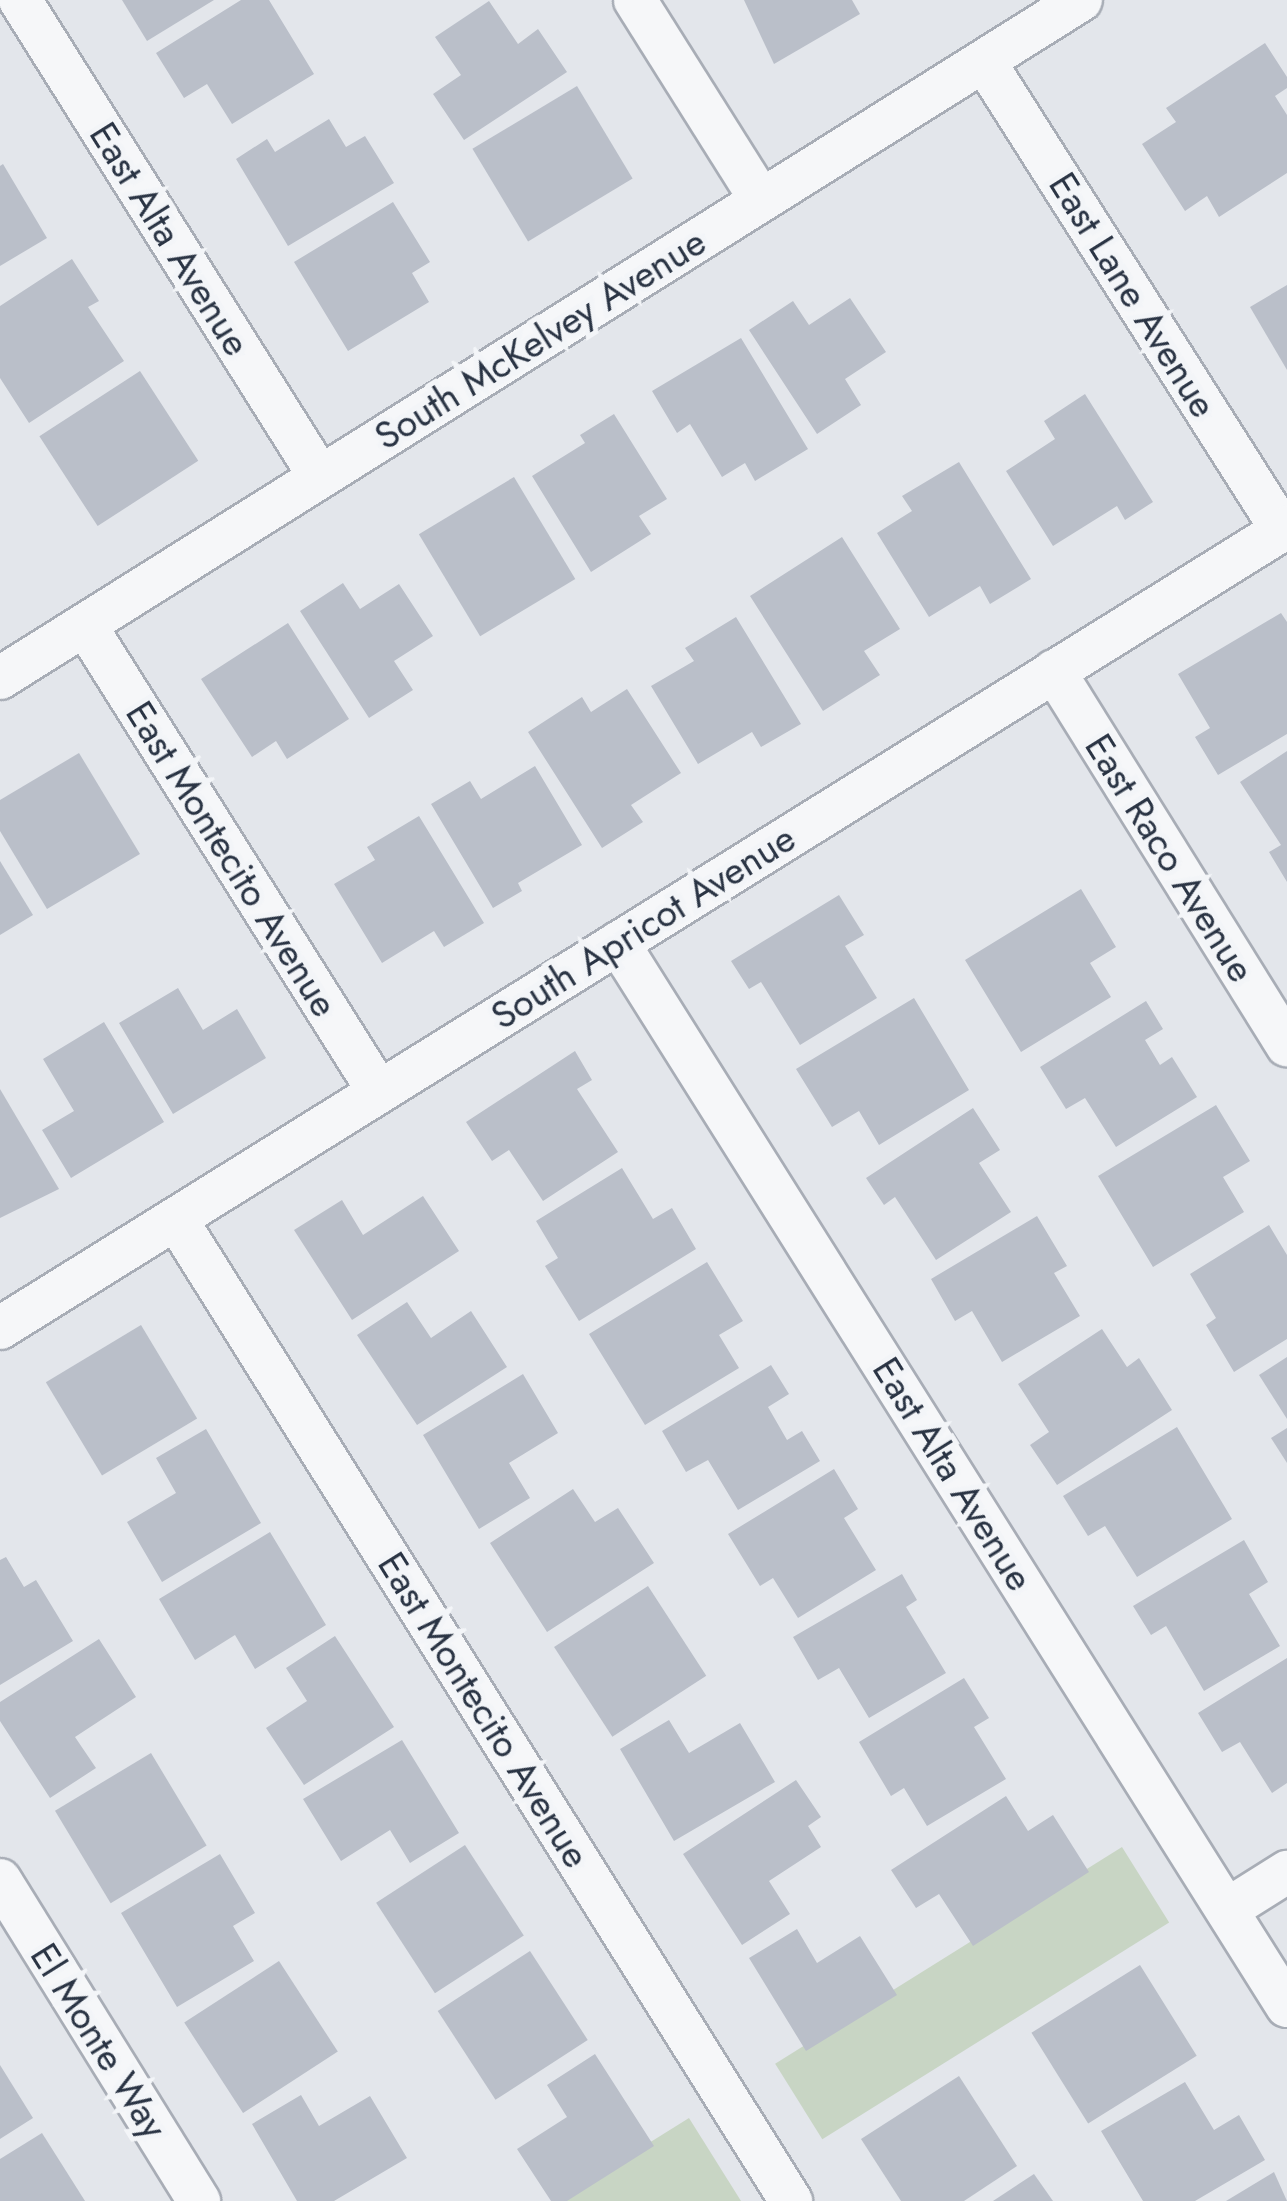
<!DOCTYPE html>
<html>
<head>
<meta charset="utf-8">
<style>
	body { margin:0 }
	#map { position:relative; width:1287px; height:2201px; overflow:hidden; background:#e3e6eb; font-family:Jost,sans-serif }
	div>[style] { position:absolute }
	.green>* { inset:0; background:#c8d5c4; transform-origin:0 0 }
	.building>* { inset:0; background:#babfc9; transform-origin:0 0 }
	.roads { filter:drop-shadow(2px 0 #a8adb6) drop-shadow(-2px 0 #a8adb6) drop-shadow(0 2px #a8adb6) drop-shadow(0 -2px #a8adb6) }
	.street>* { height:42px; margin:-21px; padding:0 21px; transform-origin:21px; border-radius:21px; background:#f6f7f9 }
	span { translate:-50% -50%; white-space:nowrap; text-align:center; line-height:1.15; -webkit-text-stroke:10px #f3f5f8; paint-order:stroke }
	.street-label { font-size:38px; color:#2a3444 }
</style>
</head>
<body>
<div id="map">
	<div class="green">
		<i style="left:1122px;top:1847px;width:89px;height:409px;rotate:58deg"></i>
		<i style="clip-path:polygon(689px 2118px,741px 2201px,556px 2201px)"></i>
	</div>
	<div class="building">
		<i style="clip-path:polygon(122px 0,214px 0,147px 41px)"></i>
		<i style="clip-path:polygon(241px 0,269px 0,314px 74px,232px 124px,207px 84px,184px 98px,156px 53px)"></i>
		<i style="clip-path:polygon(744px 0,852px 0,860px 14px,774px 64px)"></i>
		<i style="clip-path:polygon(489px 1px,518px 44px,538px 29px,567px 72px,464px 140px,433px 94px,461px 75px,435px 37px)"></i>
		<i style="clip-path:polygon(1265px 43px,1287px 77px,1287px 88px,1275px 96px,1287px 115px,1287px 173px,1219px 217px,1207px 196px,1185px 211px,1142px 144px,1176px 122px,1166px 108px)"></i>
		<i style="left:577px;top:86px;width:108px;height:122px;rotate:59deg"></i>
		<i style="clip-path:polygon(329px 119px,346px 147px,365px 136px,394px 183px,288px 246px,236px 159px,267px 139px,275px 152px)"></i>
		<i style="clip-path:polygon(3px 164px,47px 238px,0 266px,0 166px)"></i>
		<i style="clip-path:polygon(393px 202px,430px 262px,412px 273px,429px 302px,348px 351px,294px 262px)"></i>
		<i style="clip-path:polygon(72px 259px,99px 301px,88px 307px,124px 361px,29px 423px,0 378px,0 306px)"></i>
		<i style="clip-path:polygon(1287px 285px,1287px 370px,1250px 307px)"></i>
		<i style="clip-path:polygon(850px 298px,886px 352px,845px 379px,861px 405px,817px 434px,749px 330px,793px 301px,809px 325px)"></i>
		<i style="clip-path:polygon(741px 338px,808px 449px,755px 481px,745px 463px,722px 477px,690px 424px,677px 433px,652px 391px)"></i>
		<i style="left:140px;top:371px;width:107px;height:120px;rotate:57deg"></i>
		<i style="clip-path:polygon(1085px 394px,1153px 502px,1125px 520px,1117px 506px,1053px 546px,1006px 471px,1055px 439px,1044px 421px)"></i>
		<i style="clip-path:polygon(614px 414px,667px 499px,639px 516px,651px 534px,591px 572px,532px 476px,585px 443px,580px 435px)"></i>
		<i style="clip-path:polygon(959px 462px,1031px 579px,990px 604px,980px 586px,929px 617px,877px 533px,912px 511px,902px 496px)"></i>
		<i style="left:514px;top:477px;width:119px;height:111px;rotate:59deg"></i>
		<i style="clip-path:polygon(842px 537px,900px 629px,864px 651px,880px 675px,823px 711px,750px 596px)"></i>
		<i style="clip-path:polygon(343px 583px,360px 609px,399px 584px,433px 636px,394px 661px,413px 690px,369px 718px,300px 611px)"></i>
		<i style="clip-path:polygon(1281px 613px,1287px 622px,1287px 734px,1218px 775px,1195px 737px,1210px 728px,1178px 674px)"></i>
		<i style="clip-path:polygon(736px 617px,801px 724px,761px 747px,752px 732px,698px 764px,651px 686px,694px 661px,685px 648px)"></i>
		<i style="clip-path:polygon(288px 623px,349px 719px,287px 759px,276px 741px,252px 757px,201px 679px)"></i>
		<i style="clip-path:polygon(627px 689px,681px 773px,631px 805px,643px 822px,602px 848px,528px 732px,582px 697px,591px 712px)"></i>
		<i style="clip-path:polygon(1287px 751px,1287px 882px,1269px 852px,1281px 845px,1240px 782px)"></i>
		<i style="clip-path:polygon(79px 753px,140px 854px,47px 909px,0 831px,0 800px)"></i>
		<i style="clip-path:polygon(535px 766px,582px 845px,518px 883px,522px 891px,493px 908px,431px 804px,470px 781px,481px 799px)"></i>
		<i style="clip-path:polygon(419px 816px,484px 923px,444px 947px,434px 931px,382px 963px,334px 884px,375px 860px,367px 847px)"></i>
		<i style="clip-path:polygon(0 861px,33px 915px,0 935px)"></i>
		<i style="clip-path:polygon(1081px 889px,1116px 947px,1090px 963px,1111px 997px,1021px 1052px,965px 960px)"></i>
		<i style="clip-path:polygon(839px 895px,864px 935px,845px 946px,877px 998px,800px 1045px,761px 982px,749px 989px,731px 961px)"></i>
		<i style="clip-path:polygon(178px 988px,203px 1030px,237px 1009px,266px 1058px,173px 1114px,119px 1023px)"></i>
		<i style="clip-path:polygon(914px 998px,969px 1090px,879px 1145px,859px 1111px,832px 1127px,796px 1069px)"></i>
		<i style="clip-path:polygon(1146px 1001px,1163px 1029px,1145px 1040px,1160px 1065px,1172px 1057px,1197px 1097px,1116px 1147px,1085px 1098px,1066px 1109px,1040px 1067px)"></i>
		<i style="clip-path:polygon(104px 1022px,164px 1122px,71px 1178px,42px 1130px,74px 1111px,43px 1059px)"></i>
		<i style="clip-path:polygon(575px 1051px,592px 1080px,577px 1089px,618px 1152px,543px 1201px,509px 1150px,492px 1161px,466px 1122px)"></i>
		<i style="clip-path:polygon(0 1089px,59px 1189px,0 1218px)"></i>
		<i style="clip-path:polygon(1216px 1105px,1250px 1161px,1223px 1177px,1244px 1212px,1153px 1267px,1098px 1176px)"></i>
		<i style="clip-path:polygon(973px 1108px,1000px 1150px,979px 1163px,1011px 1212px,936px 1260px,895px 1197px,884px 1205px,866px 1178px)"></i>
		<i style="clip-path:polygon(622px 1168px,653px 1219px,672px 1208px,696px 1249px,579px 1321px,545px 1266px,558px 1258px,536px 1221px)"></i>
		<i style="clip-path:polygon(423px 1196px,459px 1251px,352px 1320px,294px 1230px,342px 1200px,363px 1235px)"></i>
		<i style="clip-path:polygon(1037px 1216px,1067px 1266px,1054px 1273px,1080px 1316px,1002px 1362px,972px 1311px,955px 1321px,931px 1279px)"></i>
		<i style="clip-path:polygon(1269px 1225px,1287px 1255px,1287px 1339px,1234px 1372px,1206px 1325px,1216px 1318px,1190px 1274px)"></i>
		<i style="clip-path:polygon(707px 1262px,743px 1321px,719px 1335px,739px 1368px,645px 1425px,589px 1334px)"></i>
		<i style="clip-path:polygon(407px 1302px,431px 1338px,471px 1311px,507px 1367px,417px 1425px,357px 1335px)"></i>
		<i style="left:141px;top:1325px;width:109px;height:111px;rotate:59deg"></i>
		<i style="clip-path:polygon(1102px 1329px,1127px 1367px,1139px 1358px,1172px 1410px,1057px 1485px,1030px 1445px,1049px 1432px,1018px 1384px)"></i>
		<i style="clip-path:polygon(1287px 1357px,1287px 1419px,1259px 1375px)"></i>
		<i style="clip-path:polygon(771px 1365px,789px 1394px,768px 1407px,787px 1440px,802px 1431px,820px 1461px,738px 1510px,708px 1460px,686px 1472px,662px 1431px)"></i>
		<i style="clip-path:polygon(523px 1374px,558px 1433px,509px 1463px,530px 1498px,479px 1529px,423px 1435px)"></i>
		<i style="clip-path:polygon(1177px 1427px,1232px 1519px,1137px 1577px,1105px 1526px,1088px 1536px,1063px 1496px)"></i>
		<i style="clip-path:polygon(1287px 1428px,1287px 1463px,1271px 1438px)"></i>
		<i style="clip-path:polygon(206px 1429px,261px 1523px,162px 1582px,127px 1522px,176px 1493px,156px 1458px)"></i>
		<i style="clip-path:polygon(834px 1469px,858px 1509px,844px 1518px,876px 1570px,798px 1618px,773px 1578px,760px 1586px,728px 1534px)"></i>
		<i style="clip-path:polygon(573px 1489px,595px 1522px,618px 1508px,654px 1563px,547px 1632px,490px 1543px)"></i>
		<i style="clip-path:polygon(270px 1532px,326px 1625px,255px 1669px,235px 1635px,195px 1660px,159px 1599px)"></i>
		<i style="clip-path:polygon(1244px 1540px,1268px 1582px,1249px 1594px,1280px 1646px,1204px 1691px,1166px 1626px,1151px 1635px,1133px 1606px)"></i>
		<i style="clip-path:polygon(6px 1557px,24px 1587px,36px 1580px,73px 1641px,0 1685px,0 1560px)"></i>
		<i style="clip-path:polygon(902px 1574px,917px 1600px,906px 1607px,946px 1673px,869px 1718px,839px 1668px,818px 1680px,793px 1637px)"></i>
		<i style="left:648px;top:1586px;width:107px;height:112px;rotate:57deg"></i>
		<i style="clip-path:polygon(335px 1636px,394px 1727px,304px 1785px,266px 1728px,307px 1701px,286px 1668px)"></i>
		<i style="clip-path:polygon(99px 1639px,136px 1697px,75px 1737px,96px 1768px,50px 1798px,0 1721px,0 1702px)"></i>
		<i style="clip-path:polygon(1287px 1658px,1287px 1783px,1272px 1793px,1240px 1742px,1222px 1752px,1198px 1713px)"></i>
		<i style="clip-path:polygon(964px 1678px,989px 1718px,974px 1727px,1006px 1779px,927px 1826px,904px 1788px,891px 1796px,859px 1742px)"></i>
		<i style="clip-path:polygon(669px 1720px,689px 1753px,740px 1723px,775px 1782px,674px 1841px,620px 1749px)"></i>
		<i style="clip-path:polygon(402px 1740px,459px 1833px,410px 1863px,390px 1830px,341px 1861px,303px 1799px)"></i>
		<i style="left:151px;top:1753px;width:108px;height:112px;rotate:59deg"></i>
		<i style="clip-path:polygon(796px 1780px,821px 1817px,808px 1826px,821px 1847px,769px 1881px,790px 1914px,742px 1945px,683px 1854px)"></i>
		<i style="clip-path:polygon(1006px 1796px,1028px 1831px,1053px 1815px,1089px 1872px,973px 1946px,939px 1894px,916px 1908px,891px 1870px)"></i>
		<i style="left:465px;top:1845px;width:108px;height:106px;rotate:57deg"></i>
		<i style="clip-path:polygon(220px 1854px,255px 1913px,233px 1926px,254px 1961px,177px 2007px,121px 1913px)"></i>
		<i style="clip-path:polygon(797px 1929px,817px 1963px,860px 1936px,897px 1995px,806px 2051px,749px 1958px)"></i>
		<i style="left:530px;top:1951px;width:106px;height:110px;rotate:57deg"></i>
		<i style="left:279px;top:1961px;width:108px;height:113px;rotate:57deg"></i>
		<i style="left:1140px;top:1965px;width:107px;height:128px;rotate:58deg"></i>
		<i style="clip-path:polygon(595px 2054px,654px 2146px,567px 2201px,551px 2201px,517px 2149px,567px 2117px,547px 2085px)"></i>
		<i style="clip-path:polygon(0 2065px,33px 2118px,0 2139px)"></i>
		<i style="clip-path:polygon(959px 2076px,1017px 2166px,964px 2201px,901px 2201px,861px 2139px)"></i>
		<i style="clip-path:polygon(1185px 2082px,1214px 2130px,1239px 2115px,1265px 2160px,1195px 2201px,1143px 2201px,1101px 2131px)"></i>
		<i style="clip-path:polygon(301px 2095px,319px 2126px,370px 2096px,407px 2158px,334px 2201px,297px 2201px,252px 2124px)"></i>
		<i style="clip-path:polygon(42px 2133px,85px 2201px,0 2201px,0 2159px)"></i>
		<i style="clip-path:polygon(1274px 2172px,1287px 2201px,1226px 2201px)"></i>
		<i style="clip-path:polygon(1034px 2174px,1053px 2201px,993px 2201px)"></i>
	</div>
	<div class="roads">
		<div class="street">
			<i style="left:20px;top:0;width:563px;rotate:57.83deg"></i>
			<i style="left:635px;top:0;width:236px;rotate:57.8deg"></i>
			<i style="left:984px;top:61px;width:556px;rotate:57.57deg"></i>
			<i style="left:85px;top:625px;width:552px;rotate:57.81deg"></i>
			<i style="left:1054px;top:671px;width:441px;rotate:58.1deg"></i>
			<i style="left:0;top:678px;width:1276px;rotate:-32.1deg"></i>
			<i style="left:618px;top:943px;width:1256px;rotate:57.82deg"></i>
			<i style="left:176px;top:1219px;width:1159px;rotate:57.94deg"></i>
			<i style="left:0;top:1328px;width:1516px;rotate:-31.9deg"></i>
			<i style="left:0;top:1880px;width:378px;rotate:58.2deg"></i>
			<i style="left:1228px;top:1909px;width:70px;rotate:-32.1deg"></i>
		</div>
	</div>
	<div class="street-label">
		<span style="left:170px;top:239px;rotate:58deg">East Alta Avenue</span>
		<span style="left:1133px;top:295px;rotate:58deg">East Lane Avenue</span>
		<span style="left:540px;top:339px;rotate:-32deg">South McKelvey Avenue</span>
		<span style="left:1170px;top:858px;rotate:58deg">East Raco Avenue</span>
		<span style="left:232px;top:859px;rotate:58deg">East Montecito Avenue</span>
		<span style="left:643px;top:927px;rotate:-32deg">South Apricot Avenue</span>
		<span style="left:953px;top:1474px;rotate:58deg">East Alta Avenue</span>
		<span style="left:484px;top:1710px;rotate:58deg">East Montecito Avenue</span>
		<span style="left:99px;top:2041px;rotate:58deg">El Monte Way</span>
	</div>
</div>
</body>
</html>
